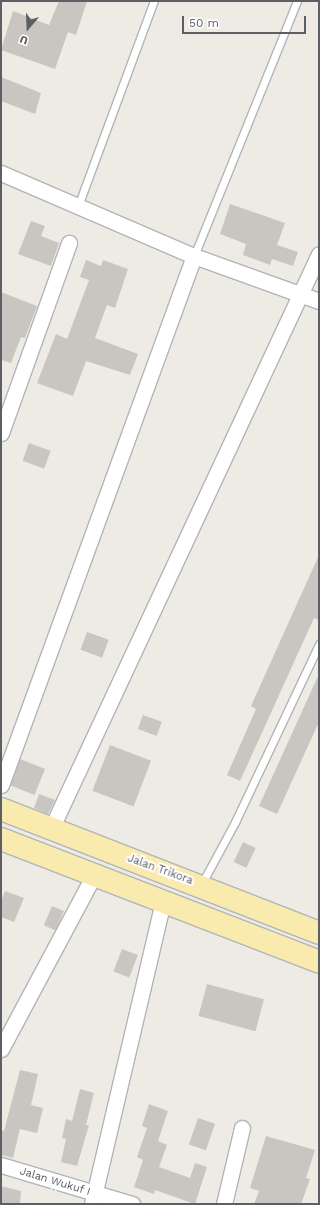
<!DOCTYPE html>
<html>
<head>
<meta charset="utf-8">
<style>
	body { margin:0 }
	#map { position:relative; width:320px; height:1205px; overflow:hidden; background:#edebe4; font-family:"Work Sans",sans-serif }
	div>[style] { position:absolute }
	.building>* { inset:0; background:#c9c6c1; transform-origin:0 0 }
	.roads { filter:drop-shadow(1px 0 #b1b5b8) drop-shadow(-1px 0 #b1b5b8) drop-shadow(0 1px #b1b5b8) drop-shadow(0 -1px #b1b5b8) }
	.lane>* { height:7px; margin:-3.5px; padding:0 3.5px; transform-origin:3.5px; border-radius:3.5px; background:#fff }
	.street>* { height:15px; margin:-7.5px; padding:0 7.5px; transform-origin:7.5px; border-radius:7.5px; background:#fff }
	.primary>* { height:22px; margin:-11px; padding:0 11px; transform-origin:11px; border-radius:11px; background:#f9eaae }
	span { translate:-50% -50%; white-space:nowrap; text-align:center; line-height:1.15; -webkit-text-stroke:4px #fff; paint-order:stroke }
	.street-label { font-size:11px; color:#5c6064 }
	.frame { position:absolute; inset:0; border:2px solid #5c6064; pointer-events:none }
	.north { position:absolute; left:8px; top:8px; width:40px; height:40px; -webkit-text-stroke:3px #fff; paint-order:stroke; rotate:199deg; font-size:11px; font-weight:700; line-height:16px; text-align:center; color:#5c6064 }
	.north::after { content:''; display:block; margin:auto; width:14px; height:18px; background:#5c6064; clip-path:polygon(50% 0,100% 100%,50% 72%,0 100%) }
	.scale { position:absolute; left:182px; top:16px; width:124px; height:18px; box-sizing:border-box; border:2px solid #5c6064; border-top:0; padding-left:5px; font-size:12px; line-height:14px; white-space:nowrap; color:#5c6064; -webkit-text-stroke:3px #fff; paint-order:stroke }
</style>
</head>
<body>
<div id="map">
	<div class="building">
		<i style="clip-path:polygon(59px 1px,87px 1px,76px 35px,68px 32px,55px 69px,1px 50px,13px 11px,49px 25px)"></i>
		<i style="clip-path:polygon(1px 77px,41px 93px,35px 114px,1px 101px)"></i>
		<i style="clip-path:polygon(230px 204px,285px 223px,277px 245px,298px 252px,293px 266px,272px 259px,270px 265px,243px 255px,246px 244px,220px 234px)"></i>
		<i style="clip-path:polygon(31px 221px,45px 226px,41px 236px,59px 243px,51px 266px,18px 254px)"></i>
		<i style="clip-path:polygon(86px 260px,101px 266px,103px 260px,128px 269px,115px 308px,107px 305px,95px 338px,138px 354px,130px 375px,86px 361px,73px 396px,37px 383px,56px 334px,67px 339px,89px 280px,80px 277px)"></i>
		<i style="clip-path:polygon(1px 292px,37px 306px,25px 338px,21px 337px,11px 363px,1px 360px)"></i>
		<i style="left:29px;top:443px;width:23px;height:19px;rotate:20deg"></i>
		<i style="clip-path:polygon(319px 555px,319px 620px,314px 618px,240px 781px,227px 775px,256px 709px,251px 706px)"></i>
		<i style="left:87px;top:632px;width:23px;height:19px;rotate:20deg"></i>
		<i style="clip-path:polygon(319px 674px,319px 722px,277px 814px,259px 806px)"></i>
		<i style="left:143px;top:715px;width:20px;height:15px;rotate:20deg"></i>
		<i style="left:110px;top:745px;width:44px;height:49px;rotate:21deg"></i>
		<i style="left:20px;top:759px;width:27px;height:28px;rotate:22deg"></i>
		<i style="clip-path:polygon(39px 794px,55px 800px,48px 814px,34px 808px)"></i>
		<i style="left:243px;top:842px;width:14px;height:22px;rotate:25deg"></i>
		<i style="clip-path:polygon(5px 891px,24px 898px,14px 922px,1px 917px,1px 901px)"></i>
		<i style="left:52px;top:906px;width:13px;height:21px;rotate:23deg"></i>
		<i style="left:122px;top:949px;width:17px;height:24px;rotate:21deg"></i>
		<i style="left:207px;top:984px;width:59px;height:33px;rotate:15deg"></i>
		<i style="clip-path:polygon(20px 1070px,38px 1074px,31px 1105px,43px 1108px,37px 1133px,20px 1129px,13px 1158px,1px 1155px,1px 1130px,4px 1131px)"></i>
		<i style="clip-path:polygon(80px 1089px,94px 1093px,86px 1125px,89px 1125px,77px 1166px,61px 1162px,66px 1139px,62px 1138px,66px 1119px,72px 1121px)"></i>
		<i style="clip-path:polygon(149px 1104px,168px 1111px,158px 1141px,167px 1145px,159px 1167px,190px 1178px,195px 1163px,207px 1167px,195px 1204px,155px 1190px,154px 1194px,134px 1187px,143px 1160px,137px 1157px,147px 1128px,142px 1126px)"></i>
		<i style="left:198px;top:1118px;width:18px;height:28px;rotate:19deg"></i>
		<i style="clip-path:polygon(266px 1136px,315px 1150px,306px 1178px,310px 1179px,301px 1204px,254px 1204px,259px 1191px,250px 1188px)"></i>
		<i style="clip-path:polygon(1px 1186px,21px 1191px,20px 1204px,1px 1204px)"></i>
	</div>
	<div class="roads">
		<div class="lane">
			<i style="left:78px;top:206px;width:219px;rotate:-69.7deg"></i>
			<i style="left:194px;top:256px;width:275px;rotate:-68deg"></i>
			<i style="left:201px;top:885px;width:72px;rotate:-61.6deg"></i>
			<i style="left:235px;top:822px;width:197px;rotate:-64.7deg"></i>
		</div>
		<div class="street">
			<i style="left:1px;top:173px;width:210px;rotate:23.3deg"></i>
			<i style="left:194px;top:256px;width:133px;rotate:19.8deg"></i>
			<i style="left:1px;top:433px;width:202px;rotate:-70.3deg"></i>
			<i style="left:1px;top:785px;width:563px;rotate:-69.96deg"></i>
			<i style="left:51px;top:829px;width:634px;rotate:-65.01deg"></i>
			<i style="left:1px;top:1049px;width:197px;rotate:-61.9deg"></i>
			<i style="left:1px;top:1165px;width:137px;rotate:16.6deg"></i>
			<i style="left:92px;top:1204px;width:310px;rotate:-76.8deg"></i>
			<i style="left:224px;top:1204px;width:78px;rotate:-76.7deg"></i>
		</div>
		<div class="primary">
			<i style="left:1px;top:809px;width:341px;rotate:21.3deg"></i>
			<i style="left:1px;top:839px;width:341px;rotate:21.1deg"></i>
		</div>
	</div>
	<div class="street-label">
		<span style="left:160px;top:870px;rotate:20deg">Jalan Trikora</span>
		<span style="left:55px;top:1182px;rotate:17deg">Jalan Wukuf I</span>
	</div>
	<div class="frame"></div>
	<div class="north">U</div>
	<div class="scale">50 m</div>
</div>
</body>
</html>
